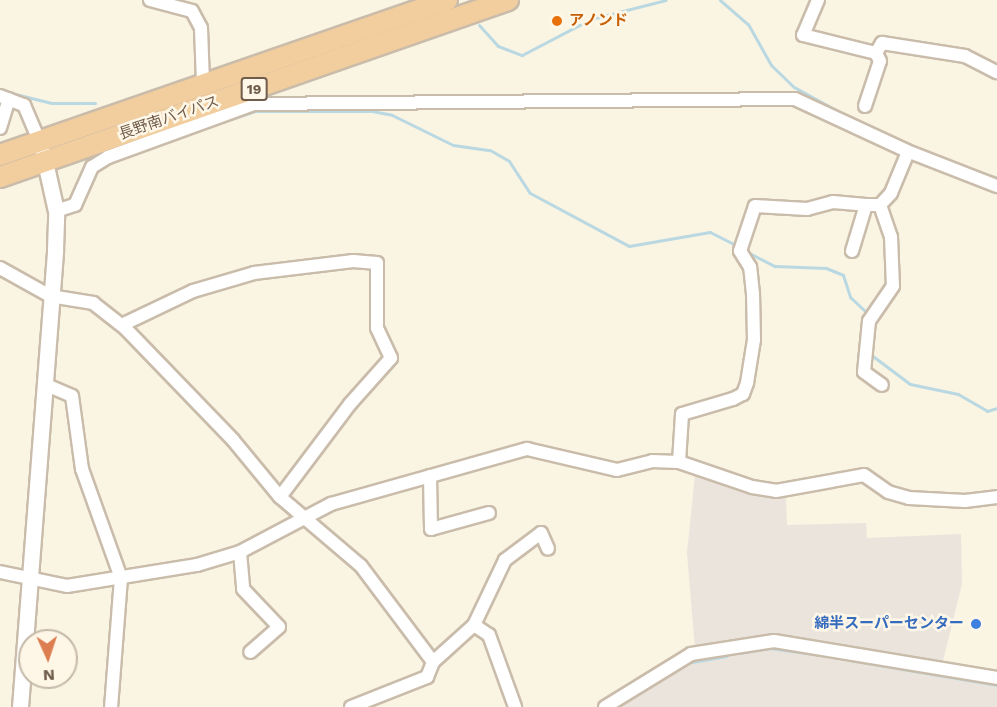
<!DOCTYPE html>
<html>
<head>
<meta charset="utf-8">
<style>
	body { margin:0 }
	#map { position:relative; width:997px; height:707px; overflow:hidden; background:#faf4e3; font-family:"Work Sans","Noto Sans JP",sans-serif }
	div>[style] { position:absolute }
	.industrial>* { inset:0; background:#eae4dd }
	.stream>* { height:3px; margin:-1.5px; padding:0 1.5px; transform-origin:1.5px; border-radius:1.5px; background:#b9d8e2 }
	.roads { filter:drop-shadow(2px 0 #cabcaa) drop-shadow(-2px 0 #cabcaa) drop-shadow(0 2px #cabcaa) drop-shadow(0 -2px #cabcaa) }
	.minor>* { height:12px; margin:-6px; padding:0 6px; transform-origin:6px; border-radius:6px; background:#fff }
	.tertiary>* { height:15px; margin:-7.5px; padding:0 7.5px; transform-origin:7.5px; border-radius:7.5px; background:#fff }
	.trunk>* { height:20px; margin:-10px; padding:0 10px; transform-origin:10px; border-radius:10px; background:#f2cd9e }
	.dots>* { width:16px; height:16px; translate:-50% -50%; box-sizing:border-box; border:3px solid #fef7e8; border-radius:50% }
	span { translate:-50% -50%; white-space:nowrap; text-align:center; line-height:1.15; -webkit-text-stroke:5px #fef7e8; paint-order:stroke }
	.shield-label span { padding:2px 4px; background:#fef7e8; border:2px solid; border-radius:4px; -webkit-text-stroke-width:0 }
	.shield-label { font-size:14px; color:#705c4b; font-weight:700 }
	.food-label { font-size:15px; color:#c56008; font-weight:700 }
	.left { translate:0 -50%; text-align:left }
	.street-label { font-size:15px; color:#705c4b }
	.shop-label { font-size:15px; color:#366cbe; font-weight:700 }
	.right { translate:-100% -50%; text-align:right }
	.north { position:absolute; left:18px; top:629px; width:60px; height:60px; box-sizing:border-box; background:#fef7e8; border:2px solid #c5b9a9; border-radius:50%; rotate:177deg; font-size:16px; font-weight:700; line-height:24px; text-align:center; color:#705c4b }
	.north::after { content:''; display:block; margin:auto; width:21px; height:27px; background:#dc7e50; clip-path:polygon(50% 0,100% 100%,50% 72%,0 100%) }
</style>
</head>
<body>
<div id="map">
	<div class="industrial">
		<i style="clip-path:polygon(695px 474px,762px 495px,786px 498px,787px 525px,866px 523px,867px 538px,961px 534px,962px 584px,942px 665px,738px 640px,695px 649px,687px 553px)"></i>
		<i style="clip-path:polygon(774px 649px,997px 687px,997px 707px,615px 707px,695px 662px)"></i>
	</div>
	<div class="stream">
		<i style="left:720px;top:0;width:37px;rotate:41deg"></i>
		<i style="left:748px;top:24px;width:47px;rotate:60.7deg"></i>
		<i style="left:771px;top:65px;width:32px;rotate:44deg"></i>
		<i style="left:794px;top:87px;width:68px;rotate:28.8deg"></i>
		<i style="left:479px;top:25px;width:28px;rotate:48deg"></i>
		<i style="left:498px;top:46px;width:26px;rotate:21deg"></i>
		<i style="left:522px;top:55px;width:78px;rotate:-27.6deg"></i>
		<i style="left:591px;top:19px;width:77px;rotate:-14.2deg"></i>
		<i style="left:3px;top:91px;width:50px;rotate:13.8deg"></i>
		<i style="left:52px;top:103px;width:43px"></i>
		<i style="left:207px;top:127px;width:51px;rotate:-18.4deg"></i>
		<i style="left:255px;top:111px;width:117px"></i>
		<i style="left:372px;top:111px;width:20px;rotate:11deg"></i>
		<i style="left:392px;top:115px;width:68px;rotate:26.2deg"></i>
		<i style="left:453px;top:145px;width:37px;rotate:8deg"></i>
		<i style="left:490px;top:150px;width:22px;rotate:30deg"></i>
		<i style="left:509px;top:161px;width:38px;rotate:57deg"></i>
		<i style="left:530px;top:193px;width:112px;rotate:28.2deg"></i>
		<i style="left:629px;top:246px;width:82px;rotate:-9.8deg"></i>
		<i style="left:710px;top:232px;width:33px;rotate:27deg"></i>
		<i style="left:937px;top:156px;width:17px;rotate:21deg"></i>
		<i style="left:967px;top:168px;width:32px;rotate:18deg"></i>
		<i style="left:747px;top:252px;width:31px;rotate:27deg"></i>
		<i style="left:775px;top:266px;width:51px;rotate:2.2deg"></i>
		<i style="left:826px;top:268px;width:18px;rotate:22deg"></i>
		<i style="left:843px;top:275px;width:23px;rotate:72deg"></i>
		<i style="left:850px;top:297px;width:22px;rotate:43deg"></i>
		<i style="left:866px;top:312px;width:6px;rotate:99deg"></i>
		<i style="left:870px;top:354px;width:50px;rotate:36.9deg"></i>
		<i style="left:910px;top:384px;width:49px;rotate:11.8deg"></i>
		<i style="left:958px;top:394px;width:34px;rotate:30deg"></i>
		<i style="left:987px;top:411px;width:10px;rotate:-17deg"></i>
		<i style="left:739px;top:653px;width:31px;rotate:-9deg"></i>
		<i style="left:770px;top:648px;width:65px;rotate:8deg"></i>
		<i style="left:849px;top:660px;width:150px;rotate:9.6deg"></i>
		<i style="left:686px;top:663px;width:41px;rotate:-9.9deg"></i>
	</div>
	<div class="roads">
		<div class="minor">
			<i style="left:150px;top:0;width:43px;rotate:14.7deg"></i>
			<i style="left:192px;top:11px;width:19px;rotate:62deg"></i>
			<i style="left:201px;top:28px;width:55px;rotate:87.9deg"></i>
			<i style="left:818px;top:0;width:38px;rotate:113deg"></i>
			<i style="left:803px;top:35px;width:75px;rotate:13.9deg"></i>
			<i style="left:876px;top:53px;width:12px;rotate:-59deg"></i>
			<i style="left:882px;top:43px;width:84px;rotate:8.9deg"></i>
			<i style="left:965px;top:56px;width:36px;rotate:27deg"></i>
			<i style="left:0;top:96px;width:26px;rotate:21deg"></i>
			<i style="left:24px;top:105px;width:39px;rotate:67deg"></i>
			<i style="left:865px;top:106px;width:47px;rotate:-71.6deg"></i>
			<i style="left:880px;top:61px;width:9px;rotate:-117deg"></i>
			<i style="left:0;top:128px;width:30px;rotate:-73deg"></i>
			<i style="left:880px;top:205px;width:16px;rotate:-47deg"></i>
			<i style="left:891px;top:193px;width:44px;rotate:-67.5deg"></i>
			<i style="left:56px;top:211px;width:20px;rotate:-18deg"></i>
			<i style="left:75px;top:205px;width:42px;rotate:-65.9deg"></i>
			<i style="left:92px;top:167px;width:19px;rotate:-32deg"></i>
			<i style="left:108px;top:157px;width:155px;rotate:-20deg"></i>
			<i style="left:254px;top:104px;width:541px;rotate:-0.53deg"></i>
			<i style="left:795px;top:99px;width:123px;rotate:24.9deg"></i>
			<i style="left:907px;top:151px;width:97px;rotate:21.3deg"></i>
			<i style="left:852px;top:251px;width:48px;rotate:-73.1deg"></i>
			<i style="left:866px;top:205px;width:14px"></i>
			<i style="left:880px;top:205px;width:34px;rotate:71deg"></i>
			<i style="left:891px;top:237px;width:49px;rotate:87.7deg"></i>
			<i style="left:893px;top:286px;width:42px;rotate:124.4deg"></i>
			<i style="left:869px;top:321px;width:51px;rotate:95.6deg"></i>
			<i style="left:864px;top:372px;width:22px;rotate:36deg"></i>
			<i style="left:0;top:268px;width:57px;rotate:29.2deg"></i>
			<i style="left:50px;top:296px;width:44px;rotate:9.2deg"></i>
			<i style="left:93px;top:303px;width:41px;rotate:38deg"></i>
			<i style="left:125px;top:328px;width:156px;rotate:46deg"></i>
			<i style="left:233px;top:440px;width:74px;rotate:50.5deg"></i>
			<i style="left:280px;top:497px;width:106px;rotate:40.4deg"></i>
			<i style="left:361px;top:566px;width:120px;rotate:53.1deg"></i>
			<i style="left:125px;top:328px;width:5px;rotate:-79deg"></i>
			<i style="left:126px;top:323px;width:74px;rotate:-25.5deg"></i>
			<i style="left:193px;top:291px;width:64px;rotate:-16.4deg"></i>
			<i style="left:254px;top:273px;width:100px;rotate:-6.9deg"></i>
			<i style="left:353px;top:261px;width:24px;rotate:5deg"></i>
			<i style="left:377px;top:263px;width:65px;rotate:90deg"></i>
			<i style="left:377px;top:328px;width:33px;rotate:65deg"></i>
			<i style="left:391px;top:358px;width:62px;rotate:131.7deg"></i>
			<i style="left:350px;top:404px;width:116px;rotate:127deg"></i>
			<i style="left:44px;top:384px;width:30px;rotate:23deg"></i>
			<i style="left:72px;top:396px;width:74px;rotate:82.2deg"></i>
			<i style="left:82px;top:469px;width:116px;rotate:70.3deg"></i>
			<i style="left:121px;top:578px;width:129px;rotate:94.4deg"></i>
			<i style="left:679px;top:462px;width:48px;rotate:-86.4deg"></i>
			<i style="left:682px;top:414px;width:53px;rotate:-16.4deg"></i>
			<i style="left:733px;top:399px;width:11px;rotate:-27deg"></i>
			<i style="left:743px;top:394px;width:12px;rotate:-70deg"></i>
			<i style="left:747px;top:383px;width:44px;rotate:-80.8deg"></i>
			<i style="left:754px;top:340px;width:46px;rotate:-91.2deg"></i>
			<i style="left:753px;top:294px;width:27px;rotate:-96deg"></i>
			<i style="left:750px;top:267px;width:19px;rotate:-122deg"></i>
			<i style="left:740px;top:251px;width:47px;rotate:-71.6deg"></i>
			<i style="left:755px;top:206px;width:52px;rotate:3.3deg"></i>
			<i style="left:807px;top:209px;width:27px;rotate:-15deg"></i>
			<i style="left:833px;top:202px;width:33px;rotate:5deg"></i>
			<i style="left:430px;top:476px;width:53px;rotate:88.9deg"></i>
			<i style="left:431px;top:529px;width:60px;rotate:-15.4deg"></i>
			<i style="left:240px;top:552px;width:37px;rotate:85deg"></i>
			<i style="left:243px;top:589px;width:52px;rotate:46.5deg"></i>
			<i style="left:279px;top:627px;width:38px;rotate:139deg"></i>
			<i style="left:0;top:572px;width:68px;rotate:11.8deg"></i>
			<i style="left:67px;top:586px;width:132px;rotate:-9.2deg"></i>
			<i style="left:197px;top:565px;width:45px;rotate:-16.8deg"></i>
			<i style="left:240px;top:552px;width:103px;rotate:-27.8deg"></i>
			<i style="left:331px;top:504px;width:204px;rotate:-15.7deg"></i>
			<i style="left:527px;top:449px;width:92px;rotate:13.1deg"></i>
			<i style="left:617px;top:470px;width:36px;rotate:-14deg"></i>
			<i style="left:652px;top:461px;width:27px;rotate:2deg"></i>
			<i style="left:679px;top:462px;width:77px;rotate:18.9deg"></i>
			<i style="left:752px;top:487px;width:24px;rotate:9deg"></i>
			<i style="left:776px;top:491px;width:89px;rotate:-10.3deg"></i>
			<i style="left:864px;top:475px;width:29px;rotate:35deg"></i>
			<i style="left:888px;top:492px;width:22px;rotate:16deg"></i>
			<i style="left:909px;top:498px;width:56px;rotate:3.1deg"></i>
			<i style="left:965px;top:501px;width:32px;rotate:-7deg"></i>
			<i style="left:474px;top:625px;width:18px;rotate:34deg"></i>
			<i style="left:489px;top:635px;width:77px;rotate:70.1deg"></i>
			<i style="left:351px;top:707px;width:82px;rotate:-21.5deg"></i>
			<i style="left:427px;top:677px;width:16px;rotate:-68deg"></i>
			<i style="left:433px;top:662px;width:55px;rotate:-42.1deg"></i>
			<i style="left:474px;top:625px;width:72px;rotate:-64.5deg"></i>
			<i style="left:505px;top:560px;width:45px;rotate:-36.9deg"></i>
			<i style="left:541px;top:533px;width:17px;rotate:66deg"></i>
			<i style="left:605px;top:707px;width:101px;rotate:-31.6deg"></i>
			<i style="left:691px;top:654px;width:84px;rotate:-8.9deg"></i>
			<i style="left:774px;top:641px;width:226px;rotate:9.4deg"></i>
		</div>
		<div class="tertiary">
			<i style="left:20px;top:707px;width:459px;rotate:-85.6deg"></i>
			<i style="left:55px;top:249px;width:38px;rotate:-88deg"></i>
			<i style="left:56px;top:211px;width:59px;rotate:-102.6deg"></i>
		</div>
		<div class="trunk">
			<i style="left:0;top:155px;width:473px;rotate:-19.1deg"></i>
			<i style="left:0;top:177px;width:538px;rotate:-19.21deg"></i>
		</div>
	</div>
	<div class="dots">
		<i style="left:557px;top:21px;background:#e8710a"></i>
		<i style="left:976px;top:624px;background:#3f7fe0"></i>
	</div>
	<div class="shield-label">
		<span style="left:254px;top:89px">19</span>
	</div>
	<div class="food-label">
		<span class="left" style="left:569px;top:21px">アノンド</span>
	</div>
	<div class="street-label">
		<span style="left:169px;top:118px;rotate:-19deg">長野南バイパス</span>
	</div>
	<div class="shop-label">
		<span class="right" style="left:964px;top:624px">綿半スーパーセンター</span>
	</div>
	<div class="north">N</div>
</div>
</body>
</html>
